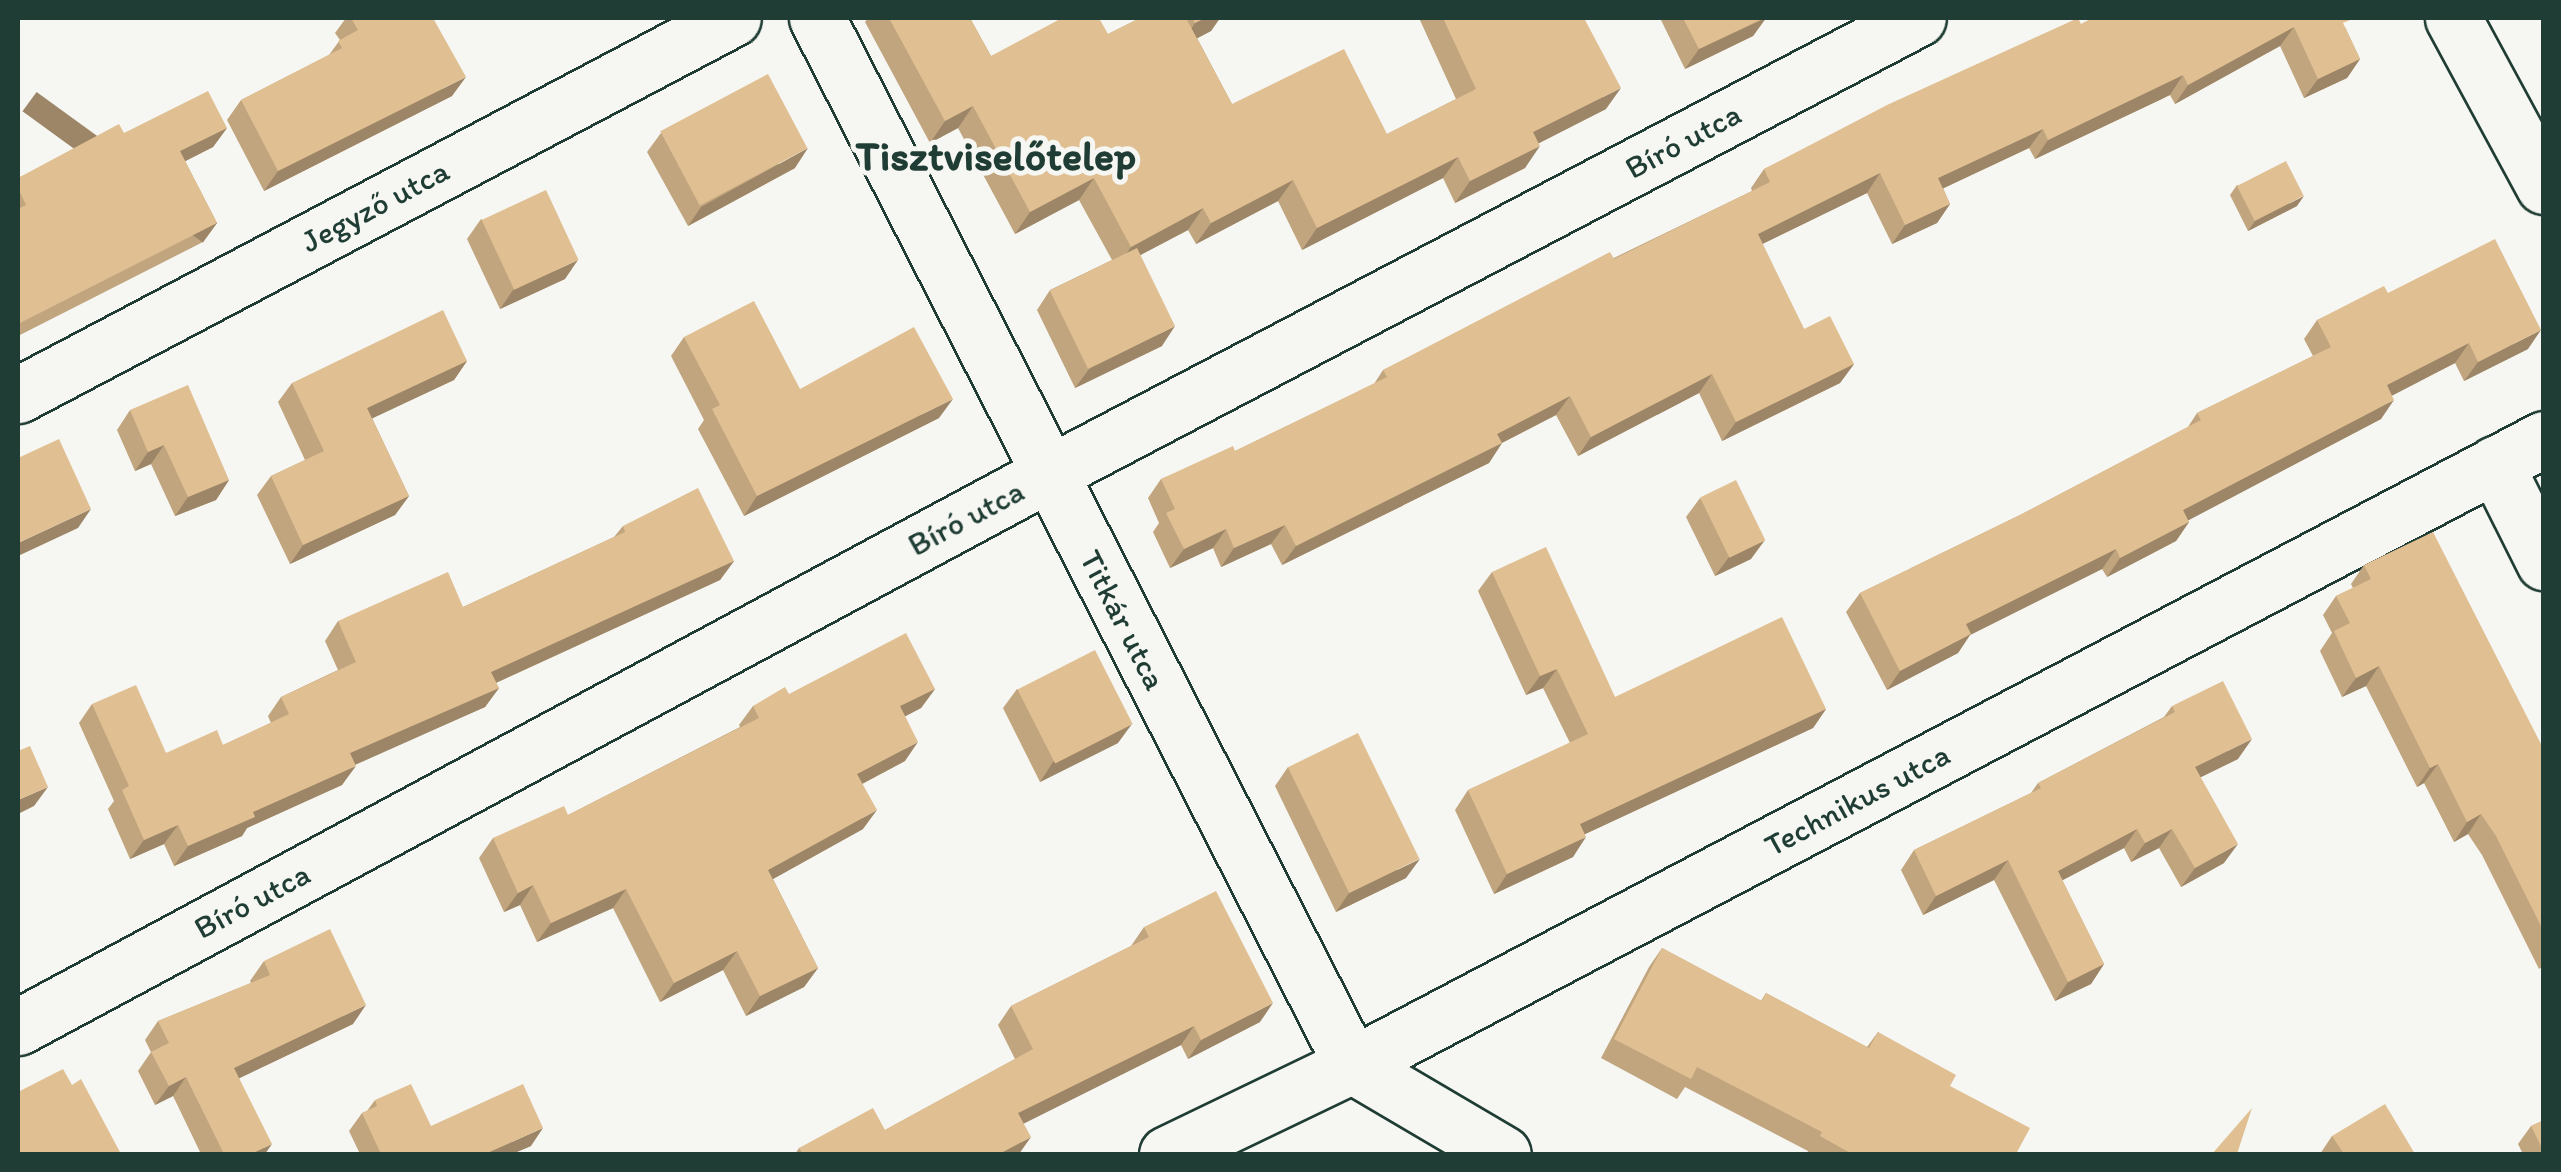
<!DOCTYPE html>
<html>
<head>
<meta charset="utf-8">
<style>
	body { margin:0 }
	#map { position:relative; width:2561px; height:1172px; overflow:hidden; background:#f6f6f2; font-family:Itim,sans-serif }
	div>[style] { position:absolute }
	.roads { filter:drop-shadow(2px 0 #1f3d34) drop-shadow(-2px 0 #1f3d34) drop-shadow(0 2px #1f3d34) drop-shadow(0 -2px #1f3d34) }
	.street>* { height:55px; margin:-27.5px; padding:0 27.5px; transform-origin:27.5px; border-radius:27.5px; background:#f6f6f2 }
	.wall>* { inset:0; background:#c1a57e }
	.shaded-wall>* { inset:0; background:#9d8667; transform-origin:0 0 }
	.building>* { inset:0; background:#e0c093; transform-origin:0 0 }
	span { translate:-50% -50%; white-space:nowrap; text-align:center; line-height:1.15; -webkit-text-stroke:10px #f6f6f2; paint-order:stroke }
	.street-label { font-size:32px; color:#1f3d34 }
	.district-label { font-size:42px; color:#1f3d34; font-weight:700 }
	.frame { position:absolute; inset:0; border:20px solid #1f3d34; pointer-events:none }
</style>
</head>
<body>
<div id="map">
	<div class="roads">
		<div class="street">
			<i style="left:817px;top:18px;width:1176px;rotate:62.93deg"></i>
			<i style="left:1352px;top:1065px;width:175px;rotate:30.5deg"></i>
			<i style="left:2453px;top:18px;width:191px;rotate:61.6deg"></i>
			<i style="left:18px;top:395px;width:808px;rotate:-27.8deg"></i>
			<i style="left:2495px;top:464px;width:110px;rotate:63.4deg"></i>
			<i style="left:18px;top:1027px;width:1169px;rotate:-28.23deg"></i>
			<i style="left:1048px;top:474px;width:982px;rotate:-27.66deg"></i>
			<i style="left:1167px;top:1154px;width:205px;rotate:-25.7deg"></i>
			<i style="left:1352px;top:1065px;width:1346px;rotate:-27.71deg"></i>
		</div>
	</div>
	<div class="wall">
		<i style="clip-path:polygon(346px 18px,351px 18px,452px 96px,264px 191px,227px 120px,241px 100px,329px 55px,340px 40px,335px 33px)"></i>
		<i style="clip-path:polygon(868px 18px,970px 18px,991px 56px,1108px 34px,1140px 18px,1220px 18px,1211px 31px,1197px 38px,1232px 104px,1387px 134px,1456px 99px,1419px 18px,1584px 18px,1606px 109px,1538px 143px,1525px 168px,1455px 203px,1443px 178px,1302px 250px,1278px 201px,1196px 244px,1188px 230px,1140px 255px,1162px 346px,1075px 388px,1037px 310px,1050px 290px,1112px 260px,1079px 200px,1015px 234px,958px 128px,930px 143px,865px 22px)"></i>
		<i style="clip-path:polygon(1660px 18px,1766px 18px,1753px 36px,1685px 69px)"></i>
		<i style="clip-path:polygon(2081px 24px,2345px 27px,2360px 59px,2347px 78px,2304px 98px,2280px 46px,2175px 104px,2170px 95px,2035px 159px,2029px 148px,1943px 188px,1950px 204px,1937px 223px,1892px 244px,1867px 193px,1762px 244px,1804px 329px,1854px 364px,1840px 383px,1722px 441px,1699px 393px,1578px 456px,1556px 415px,1502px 443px,1489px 463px,1282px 565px,1271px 544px,1221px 567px,1213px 548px,1170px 568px,1153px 532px,1159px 523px,1148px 498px,1161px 479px,1235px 451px,1374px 384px,1383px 370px,1752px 191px,1751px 188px,1764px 169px)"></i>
		<i style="clip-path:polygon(227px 128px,213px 147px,185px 161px,217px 223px,203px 242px,18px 336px,18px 178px,124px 133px)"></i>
		<i style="clip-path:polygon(661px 133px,795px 168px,688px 226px,647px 152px)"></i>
		<i style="clip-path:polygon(2237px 185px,2297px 206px,2248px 231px,2230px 195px)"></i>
		<i style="clip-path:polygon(481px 219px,565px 279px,500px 309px,467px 239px)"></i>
		<i style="clip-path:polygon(2388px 293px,2528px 349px,2464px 381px,2455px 363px,2392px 395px,2381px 419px,2188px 520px,2189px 522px,2176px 541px,2107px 577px,2102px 569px,1970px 635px,1958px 653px,1887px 690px,1846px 612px,1860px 593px,2022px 514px,2188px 427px,2197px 413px,2313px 356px,2304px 339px,2317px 320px)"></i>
		<i style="clip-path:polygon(684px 337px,800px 389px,939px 418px,744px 516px,698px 429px,704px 420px,671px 356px)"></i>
		<i style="clip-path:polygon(467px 361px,454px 380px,372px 418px,409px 496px,395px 515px,290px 564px,257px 495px,271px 476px,305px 460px,278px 402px,292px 383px)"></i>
		<i style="clip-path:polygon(130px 410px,229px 480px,216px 500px,175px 516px,151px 464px,135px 471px,117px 430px)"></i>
		<i style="clip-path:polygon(1700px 498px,1751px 559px,1715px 576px,1686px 517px)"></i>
		<i style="clip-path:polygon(623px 526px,734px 561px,720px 580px,496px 683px,499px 688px,485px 707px,355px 764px,342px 785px,247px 828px,242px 836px,174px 866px,164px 844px,130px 859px,108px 809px,114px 801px,79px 723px,92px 704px,166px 753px,223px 745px,271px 723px,268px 716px,281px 697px,338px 670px,325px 641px,338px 621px,463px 607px,614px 537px)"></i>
		<i style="clip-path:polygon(2364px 565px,2544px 750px,2544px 966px,2539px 969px,2482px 855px,2468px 834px,2454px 842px,2424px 783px,2417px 787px,2366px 686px,2342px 697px,2320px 651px,2332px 633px,2323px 615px,2336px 596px,2353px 588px,2351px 584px)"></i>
		<i style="clip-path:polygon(1492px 572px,1615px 697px,1826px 709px,1813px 728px,1585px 834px,1573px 857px,1494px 894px,1455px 810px,1468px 790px,1570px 743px,1543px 688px,1526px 695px,1478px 591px)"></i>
		<i style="clip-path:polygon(935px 689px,921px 708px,905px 716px,905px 761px,862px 784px,863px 829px,773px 879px,818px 968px,804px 987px,746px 1016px,723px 970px,660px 1002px,613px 908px,537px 942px,520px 905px,504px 912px,479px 858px,493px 838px,568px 815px,740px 727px,739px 725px,753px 706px,789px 694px)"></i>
		<i style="clip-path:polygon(1017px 689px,1118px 743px,1040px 782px,1003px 708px)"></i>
		<i style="clip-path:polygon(2172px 706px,2238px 759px,2200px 777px,2224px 863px,2181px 887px,2159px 848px,2131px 862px,2124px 848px,2062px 880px,2104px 964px,2091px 984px,2055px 1001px,1994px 880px,1923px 915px,1901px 870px,1914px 850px,2031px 793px,2038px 783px,2164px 717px)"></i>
		<i style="clip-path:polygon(1288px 767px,1406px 878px,1336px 912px,1275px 786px)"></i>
		<i style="clip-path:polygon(1144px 927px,1260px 1022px,1188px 1059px,1181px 1045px,1024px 1123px,1019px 1154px,795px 1154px,799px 1148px,885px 1130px,1015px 1059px,998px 1025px,1011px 1006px,1131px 946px)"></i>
		<i style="clip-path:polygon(1662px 948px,1761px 1001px,1766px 993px,1867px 1047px,1878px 1032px,1950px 1086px,2016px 1154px,1807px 1154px,1808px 1151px,1685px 1087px,1677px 1099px,1601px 1058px,1649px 967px)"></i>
		<i style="clip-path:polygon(264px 961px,353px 1024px,239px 1078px,265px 1154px,201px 1154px,173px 1096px,155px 1105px,138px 1071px,151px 1052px,145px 1040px,158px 1021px,251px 983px,250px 981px)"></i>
		<i style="clip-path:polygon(375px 1100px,431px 1126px,531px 1146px,512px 1154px,360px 1154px,349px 1131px,362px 1113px,367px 1111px)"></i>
		<i style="clip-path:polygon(2544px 1120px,2544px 1154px,2523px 1154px,2518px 1144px,2531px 1126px)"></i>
		<i style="clip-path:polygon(2332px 1136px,2415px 1154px,2320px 1154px)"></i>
	</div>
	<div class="shaded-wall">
		<i style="clip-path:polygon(1205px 18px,1220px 18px,1211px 31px,1177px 49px,1195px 23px)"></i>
		<i style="clip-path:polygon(1766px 18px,1753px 36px,1685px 69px,1699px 49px)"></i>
		<i style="clip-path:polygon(2294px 27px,2280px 46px,2175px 104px,2188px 85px)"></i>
		<i style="clip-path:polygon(2360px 59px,2347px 78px,2304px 98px,2318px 79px)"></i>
		<i style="clip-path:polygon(2183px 75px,2170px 95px,2035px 159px,2048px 140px)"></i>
		<i style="clip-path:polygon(466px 77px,452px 96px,264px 191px,278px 171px)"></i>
		<i style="clip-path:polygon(1621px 88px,1606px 109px,1518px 154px,1533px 132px)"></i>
		<i style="clip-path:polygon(973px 106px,958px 128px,930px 143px,945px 121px)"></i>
		<i style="clip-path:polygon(227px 128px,213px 147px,166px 171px,180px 151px)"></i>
		<i style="clip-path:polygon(2043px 129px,2029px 148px,1925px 197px,1938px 178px)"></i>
		<i style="clip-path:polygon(1540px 146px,1525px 168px,1455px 203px,1470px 181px)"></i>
		<i style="clip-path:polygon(808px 148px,795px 168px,688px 226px,701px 207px)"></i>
		<i style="clip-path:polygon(1458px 157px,1443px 178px,1302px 250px,1317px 228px)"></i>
		<i style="clip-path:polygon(1880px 173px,1867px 193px,1744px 253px,1758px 234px)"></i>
		<i style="clip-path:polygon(1094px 178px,1079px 200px,1015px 234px,1030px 212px)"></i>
		<i style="clip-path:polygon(1293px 180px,1278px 201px,1196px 244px,1211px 223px)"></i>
		<i style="clip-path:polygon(2304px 196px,2297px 206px,2248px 231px,2255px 221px)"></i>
		<i style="clip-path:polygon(1950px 204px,1937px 223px,1892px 244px,1905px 225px)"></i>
		<i style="clip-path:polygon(1203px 208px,1188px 230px,1116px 268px,1131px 247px)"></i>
		<i style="left:217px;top:223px;width:24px;height:223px;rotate:126deg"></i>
		<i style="clip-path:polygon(578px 260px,565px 279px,500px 309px,513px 290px)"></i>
		<i style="clip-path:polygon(1175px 326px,1162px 346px,1075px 388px,1089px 369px)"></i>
		<i style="clip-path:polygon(2541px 330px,2528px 349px,2464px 381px,2478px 362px)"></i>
		<i style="clip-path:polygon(2469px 343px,2455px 363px,2374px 405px,2387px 385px)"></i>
		<i style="clip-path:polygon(467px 361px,454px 380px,354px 427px,367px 408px)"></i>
		<i style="clip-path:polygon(1854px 364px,1840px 383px,1722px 441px,1736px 422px)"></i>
		<i style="clip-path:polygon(1712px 374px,1699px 393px,1578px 456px,1591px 437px)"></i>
		<i style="clip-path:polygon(1570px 396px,1556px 415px,1488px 450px,1502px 443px,1489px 463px,1282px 565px,1296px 546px,1497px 434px)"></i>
		<i style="clip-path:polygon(953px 399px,939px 418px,744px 516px,757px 496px)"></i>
		<i style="clip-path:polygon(2394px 400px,2381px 419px,2170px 530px,2183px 510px)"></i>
		<i style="clip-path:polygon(164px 445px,151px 464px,135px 471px,148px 452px)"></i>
		<i style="clip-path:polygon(229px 480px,216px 500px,175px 516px,188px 497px)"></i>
		<i style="clip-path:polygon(409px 496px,395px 515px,290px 564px,303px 545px)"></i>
		<i style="clip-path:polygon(91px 509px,78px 528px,18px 556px,18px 543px)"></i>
		<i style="clip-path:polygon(2189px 522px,2176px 541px,2107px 577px,2120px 558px)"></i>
		<i style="clip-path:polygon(1285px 525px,1271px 544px,1221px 567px,1234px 548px)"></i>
		<i style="clip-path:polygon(1226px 529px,1213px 548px,1170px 568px,1184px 549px)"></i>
		<i style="clip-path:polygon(1765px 540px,1751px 559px,1715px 576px,1729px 557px)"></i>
		<i style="clip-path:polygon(2116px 549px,2102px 569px,1970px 635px,1958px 653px,1887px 690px,1900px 671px,1966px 624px)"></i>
		<i style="clip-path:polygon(734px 561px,720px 580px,478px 691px,491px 672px)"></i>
		<i style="clip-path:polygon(2379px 666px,2366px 686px,2342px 697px,2356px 678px)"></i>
		<i style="clip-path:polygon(1557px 669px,1543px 688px,1526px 695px,1540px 676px)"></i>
		<i style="clip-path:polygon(499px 688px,485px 707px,337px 773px,350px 753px)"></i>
		<i style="clip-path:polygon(935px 689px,921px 708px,887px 726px,900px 706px)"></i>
		<i style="clip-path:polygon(1826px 709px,1813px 728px,1566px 843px,1580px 824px)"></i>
		<i style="clip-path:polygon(1132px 724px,1118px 743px,1040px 782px,1053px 762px)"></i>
		<i style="clip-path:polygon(2252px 739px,2238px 759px,2181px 787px,2195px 767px)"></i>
		<i style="clip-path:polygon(918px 742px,905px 761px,843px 794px,857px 774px)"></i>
		<i style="clip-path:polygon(2438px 764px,2424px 783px,2417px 787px,2430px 768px)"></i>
		<i style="clip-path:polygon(356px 766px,342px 785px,247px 828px,242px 836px,174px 866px,188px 846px,253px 812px)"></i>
		<i style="clip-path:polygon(48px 787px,34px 806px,18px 814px,18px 800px)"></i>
		<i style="clip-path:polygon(877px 810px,863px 829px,755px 889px,768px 870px)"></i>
		<i style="clip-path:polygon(2481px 814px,2468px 834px,2454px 842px,2467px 822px)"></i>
		<i style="clip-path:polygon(178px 825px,164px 844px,130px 859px,144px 840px)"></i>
		<i style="clip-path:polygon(2137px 829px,2124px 848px,2044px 890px,2058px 871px)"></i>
		<i style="clip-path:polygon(2172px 829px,2159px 848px,2131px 862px,2145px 843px)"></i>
		<i style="clip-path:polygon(1586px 837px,1573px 857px,1494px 894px,1507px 874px)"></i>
		<i style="clip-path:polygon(2238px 844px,2224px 863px,2181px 887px,2195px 868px)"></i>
		<i style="clip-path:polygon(1420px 859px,1406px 878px,1336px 912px,1349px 893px)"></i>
		<i style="clip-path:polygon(2008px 860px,1994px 880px,1923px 915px,1936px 896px)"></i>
		<i style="clip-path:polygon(533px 885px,520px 905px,504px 912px,518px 893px)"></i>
		<i style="clip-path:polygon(626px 889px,613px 908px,537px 942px,551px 923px)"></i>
		<i style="clip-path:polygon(737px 951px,723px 970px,660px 1002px,674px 983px)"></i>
		<i style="clip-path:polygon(2104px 964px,2091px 984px,2055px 1001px,2068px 982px)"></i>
		<i style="clip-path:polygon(818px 968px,804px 987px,746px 1016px,760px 996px)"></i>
		<i style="clip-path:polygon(1273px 1003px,1260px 1022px,1188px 1059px,1201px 1040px)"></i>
		<i style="clip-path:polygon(366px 1005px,353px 1024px,221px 1087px,234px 1068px)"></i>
		<i style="clip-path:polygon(1194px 1026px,1181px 1045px,1005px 1133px,1018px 1113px)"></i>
		<i style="clip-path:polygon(186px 1077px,173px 1096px,155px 1105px,169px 1086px)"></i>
		<i style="clip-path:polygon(543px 1128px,531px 1146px,512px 1154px,485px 1154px)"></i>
		<i style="clip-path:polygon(1031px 1137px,1019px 1154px,999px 1154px)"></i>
		<i style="clip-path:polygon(272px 1144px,265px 1154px,251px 1154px)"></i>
	</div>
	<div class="building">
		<i style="clip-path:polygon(351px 18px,433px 18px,466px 77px,278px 171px,241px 100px,342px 48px,338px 41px,358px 30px)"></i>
		<i style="clip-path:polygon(889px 18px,970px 18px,991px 56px,1062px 18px,1099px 18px,1108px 34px,1140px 18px,1186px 18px,1232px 104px,1344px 49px,1387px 134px,1476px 89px,1443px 18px,1584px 18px,1621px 88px,1533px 132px,1540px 146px,1470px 181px,1458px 157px,1317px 228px,1293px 180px,1211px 223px,1203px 208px,1131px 247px,1094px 178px,1030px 212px,973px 106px,945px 121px)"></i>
		<i style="clip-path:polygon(1192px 18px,1205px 18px,1195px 23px)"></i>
		<i style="clip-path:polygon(1683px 18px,1764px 18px,1699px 49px)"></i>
		<i style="clip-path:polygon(2078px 18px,2081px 24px,2092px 18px,2349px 18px,2350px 20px,2343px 23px,2360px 59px,2318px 79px,2294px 27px,2188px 85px,2183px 75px,2048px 140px,2043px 129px,1938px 178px,1950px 204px,1905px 225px,1880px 173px,1758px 234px,1804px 329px,1830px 316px,1854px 364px,1736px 422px,1712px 374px,1591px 437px,1570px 396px,1497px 434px,1502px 443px,1296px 546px,1285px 525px,1234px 548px,1226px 529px,1184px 549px,1166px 513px,1175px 509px,1161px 479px,1233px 446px,1235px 451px,1387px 377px,1383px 370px,1610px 252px,1614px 259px,1770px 182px,1764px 169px,1887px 105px)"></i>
		<i style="left:768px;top:74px;width:84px;height:122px;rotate:62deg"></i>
		<i style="clip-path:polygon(208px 91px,227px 128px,180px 151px,217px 223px,18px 324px,18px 209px,26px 205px,18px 188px,18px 178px,119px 124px,124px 133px)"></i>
		<i style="left:2286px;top:161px;width:39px;height:55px;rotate:63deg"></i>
		<i style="left:546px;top:190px;width:77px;height:71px;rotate:65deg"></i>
		<i style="clip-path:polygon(2495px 239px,2541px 330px,2478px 362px,2469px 343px,2387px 385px,2394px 400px,2183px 510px,2189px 522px,2120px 558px,2116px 549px,1966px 624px,1971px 634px,1900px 671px,1860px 593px,2022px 514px,2201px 420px,2197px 413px,2331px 347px,2317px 320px,2384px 286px,2388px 293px)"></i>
		<i style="left:1137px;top:248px;width:87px;height:97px;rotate:64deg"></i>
		<i style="clip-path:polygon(754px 301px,800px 389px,914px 327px,953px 399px,757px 496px,712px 409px,720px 405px,684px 337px)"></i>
		<i style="clip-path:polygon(443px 310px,467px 361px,367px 408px,409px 496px,303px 545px,271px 476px,324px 451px,292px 383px)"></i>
		<i style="clip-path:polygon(188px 385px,229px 480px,188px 497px,164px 445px,148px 452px,130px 410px)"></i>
		<i style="clip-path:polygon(59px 439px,91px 509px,18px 543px,18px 458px)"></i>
		<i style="left:1736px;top:480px;width:67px;height:40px;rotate:64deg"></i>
		<i style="clip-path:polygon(698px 488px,734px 561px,491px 672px,499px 688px,350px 753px,356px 766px,253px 812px,255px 817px,188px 846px,178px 825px,144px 840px,122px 790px,129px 786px,92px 704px,136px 685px,166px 753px,217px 730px,223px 745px,289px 714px,281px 697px,356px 662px,338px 621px,448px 572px,463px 607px,625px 532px,623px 526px)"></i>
		<i style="clip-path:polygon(2433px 532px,2544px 750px,2544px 932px,2496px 836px,2481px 814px,2467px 822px,2438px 764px,2430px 768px,2379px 666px,2356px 678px,2334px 631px,2350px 623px,2336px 596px,2371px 579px,2364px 565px)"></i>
		<i style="clip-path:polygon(1546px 547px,1615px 697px,1782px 617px,1826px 709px,1580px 824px,1586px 837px,1507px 874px,1468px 790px,1588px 734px,1557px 669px,1540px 676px,1492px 572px)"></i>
		<i style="clip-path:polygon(906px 633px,935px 689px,900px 706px,918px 742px,857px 774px,877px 810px,768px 870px,818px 968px,760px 996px,737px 951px,674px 983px,626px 889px,551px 923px,533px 885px,518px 893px,493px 838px,564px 806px,568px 815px,759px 718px,753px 706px,785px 687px,789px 694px)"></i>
		<i style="left:1095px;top:650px;width:83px;height:87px;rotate:63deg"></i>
		<i style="clip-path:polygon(2223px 681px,2252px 739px,2195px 767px,2238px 844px,2195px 868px,2172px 829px,2145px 843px,2137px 829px,2058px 871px,2104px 964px,2068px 982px,2008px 860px,1936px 896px,1914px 850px,2041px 788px,2038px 783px,2175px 712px,2172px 706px)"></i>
		<i style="left:1358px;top:733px;width:140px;height:78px;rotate:64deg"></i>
		<i style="clip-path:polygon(30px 746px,48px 787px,18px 800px,18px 751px)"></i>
		<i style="clip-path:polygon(1216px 891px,1273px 1003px,1201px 1040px,1194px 1026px,1018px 1113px,1031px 1137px,999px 1154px,803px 1154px,799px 1148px,873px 1108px,885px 1130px,1033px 1049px,1011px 1006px,1149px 937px,1144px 927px)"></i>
		<i style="clip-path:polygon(330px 929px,366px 1005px,234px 1068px,272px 1144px,251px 1154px,224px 1154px,186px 1077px,169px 1086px,151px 1052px,169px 1043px,158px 1021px,270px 975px,264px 961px)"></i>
		<i style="clip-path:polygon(1662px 948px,1762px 1001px,1766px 993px,1869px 1048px,1878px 1032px,1956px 1075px,1950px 1086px,2030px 1128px,2016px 1154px,1852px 1154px,1820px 1136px,1822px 1132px,1697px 1067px,1691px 1079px,1614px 1039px)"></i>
		<i style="clip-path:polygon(63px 1069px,72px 1085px,81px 1079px,121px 1154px,18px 1154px,18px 1092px)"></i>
		<i style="clip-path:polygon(411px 1084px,431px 1126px,523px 1084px,543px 1128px,485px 1154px,381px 1154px,362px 1113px,377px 1106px,375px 1100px)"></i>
		<i style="clip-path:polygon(2385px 1104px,2415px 1154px,2344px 1154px,2332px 1136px)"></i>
		<i style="clip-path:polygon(2252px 1108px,2237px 1154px,2212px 1154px)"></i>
		<i style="clip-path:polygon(2544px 1120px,2544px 1152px,2531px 1126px)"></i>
	</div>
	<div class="street-label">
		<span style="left:1683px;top:141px;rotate:-28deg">Bíró utca</span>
		<span style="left:375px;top:206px;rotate:-28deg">Jegyző utca</span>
		<span style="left:966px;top:518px;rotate:-28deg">Bíró utca</span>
		<span style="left:1123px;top:620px;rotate:63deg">Titkár utca</span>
		<span style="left:1857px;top:800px;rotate:-28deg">Technikus utca</span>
		<span style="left:252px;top:901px;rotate:-28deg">Bíró utca</span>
	</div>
	<div class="district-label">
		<span style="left:996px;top:156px">Tisztviselőtelep</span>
	</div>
	<div class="frame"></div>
</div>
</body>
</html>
